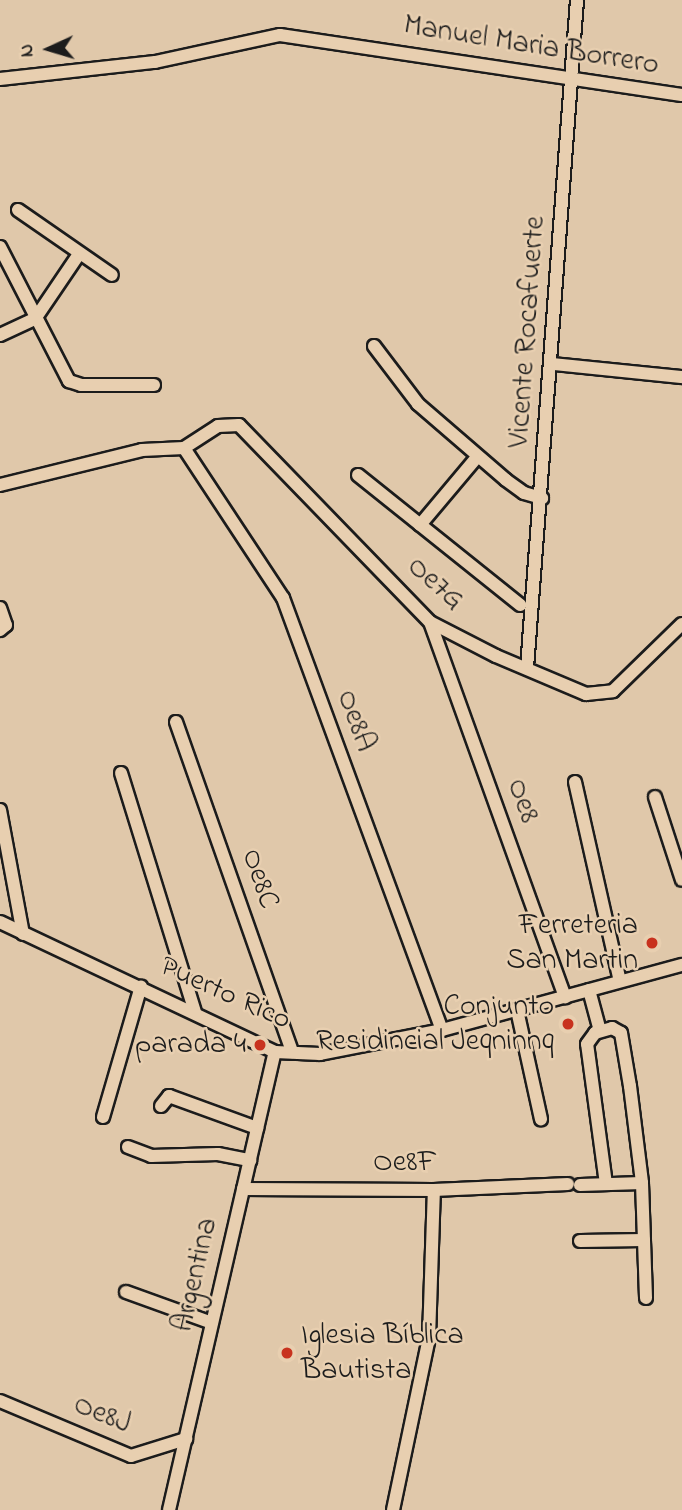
<!DOCTYPE html>
<html>
<head>
<meta charset="utf-8">
<style>
	body { margin:0 }
	#map { position:relative; width:682px; height:1510px; overflow:hidden; background:#e0c8aa; font-family:"Indie Flower",sans-serif }
	div>[style] { position:absolute }
	.roads { filter:drop-shadow(2px 0 #1c1c1c) drop-shadow(-2px 0 #1c1c1c) drop-shadow(0 2px #1c1c1c) drop-shadow(0 -2px #1c1c1c) }
	.street>* { height:12px; margin:-6px; padding:0 6px; transform-origin:6px; border-radius:6px; background:#e8cfb0 }
	.dots>* { width:19px; height:19px; translate:-50% -50%; box-sizing:border-box; border:4px solid #e8cfb0; border-radius:50% }
	span { translate:-50% -50%; white-space:nowrap; text-align:center; line-height:1.15; -webkit-text-stroke:5px #e8cfb0; paint-order:stroke }
	.street-label { font-size:30px; color:#1c1c1c }
	.poi-label { font-size:30px; color:#1c1c1c }
	.right { translate:-100% -50%; text-align:right }
	.left { translate:0 -50%; text-align:left }
	.north { position:absolute; left:14px; top:14px; width:70px; height:70px; -webkit-text-stroke:5px #e8cfb0; paint-order:stroke; rotate:266deg; font-size:19px; font-weight:700; line-height:28px; text-align:center; color:#1c1c1c }
	.north::after { content:''; display:block; margin:auto; width:24px; height:32px; background:#1c1c1c; clip-path:polygon(50% 0,100% 100%,50% 72%,0 100%) }
</style>
</head>
<body>
<div id="map">
	<div class="roads">
		<div class="street">
			<i style="left:0;top:79px;width:156px;rotate:-6.3deg"></i>
			<i style="left:155px;top:62px;width:128px;rotate:-12.2deg"></i>
			<i style="left:280px;top:35px;width:406px;rotate:8.5deg"></i>
			<i style="left:18px;top:210px;width:114px;rotate:34.7deg"></i>
			<i style="left:0;top:247px;width:151px;rotate:62.8deg"></i>
			<i style="left:69px;top:381px;width:13px;rotate:18deg"></i>
			<i style="left:81px;top:385px;width:73px"></i>
			<i style="left:0;top:335px;width:38px;rotate:-25deg"></i>
			<i style="left:35px;top:319px;width:78px;rotate:-55.9deg"></i>
			<i style="left:374px;top:346px;width:73px;rotate:52.8deg"></i>
			<i style="left:418px;top:404px;width:116px;rotate:40.8deg"></i>
			<i style="left:506px;top:480px;width:22px;rotate:36deg"></i>
			<i style="left:524px;top:493px;width:19px;rotate:16deg"></i>
			<i style="left:553px;top:364px;width:130px;rotate:5.8deg"></i>
			<i style="left:184px;top:448px;width:180px;rotate:56.6deg"></i>
			<i style="left:283px;top:598px;width:460px;rotate:69.8deg"></i>
			<i style="left:184px;top:448px;width:40px;rotate:-32.9deg"></i>
			<i style="left:218px;top:426px;width:21px;rotate:-3deg"></i>
			<i style="left:239px;top:425px;width:274px;rotate:45.9deg"></i>
			<i style="left:430px;top:622px;width:74px;rotate:27.3deg"></i>
			<i style="left:496px;top:656px;width:98px;rotate:22.9deg"></i>
			<i style="left:586px;top:694px;width:27px;rotate:-6deg"></i>
			<i style="left:613px;top:691px;width:96px;rotate:-44.2deg"></i>
			<i style="left:358px;top:475px;width:208px;rotate:38.7deg"></i>
			<i style="left:0;top:485px;width:146px;rotate:-13.8deg"></i>
			<i style="left:142px;top:450px;width:42px;rotate:-2.7deg"></i>
			<i style="left:420px;top:525px;width:89px;rotate:-50deg"></i>
			<i style="left:0;top:608px;width:18px;rotate:71deg"></i>
			<i style="left:6px;top:625px;width:8px;rotate:140deg"></i>
			<i style="left:430px;top:622px;width:399px;rotate:70.2deg"></i>
			<i style="left:527px;top:668px;width:670px;rotate:-85.72deg"></i>
			<i style="left:176px;top:722px;width:350px;rotate:70.6deg"></i>
			<i style="left:121px;top:773px;width:250px;rotate:72.8deg"></i>
			<i style="left:575px;top:782px;width:204px;rotate:77.3deg"></i>
			<i style="left:655px;top:797px;width:87px;rotate:72deg"></i>
			<i style="left:0;top:810px;width:126px;rotate:79.5deg"></i>
			<i style="left:0;top:922px;width:304px;rotate:25.3deg"></i>
			<i style="left:275px;top:1052px;width:45px;rotate:2.5deg"></i>
			<i style="left:320px;top:1054px;width:124px;rotate:-11.1deg"></i>
			<i style="left:442px;top:1030px;width:249px;rotate:-15.2deg"></i>
			<i style="left:589px;top:990px;width:42px;rotate:75deg"></i>
			<i style="left:517px;top:1010px;width:112px;rotate:77.6deg"></i>
			<i style="left:161px;top:1106px;width:13px;rotate:-51deg"></i>
			<i style="left:169px;top:1096px;width:94px;rotate:20deg"></i>
			<i style="left:103px;top:1117px;width:136px;rotate:-73.8deg"></i>
			<i style="left:128px;top:1147px;width:25px;rotate:21deg"></i>
			<i style="left:151px;top:1156px;width:67px;rotate:-1.7deg"></i>
			<i style="left:218px;top:1154px;width:33px;rotate:11deg"></i>
			<i style="left:606px;top:1184px;width:141px;rotate:-97.7deg"></i>
			<i style="left:587px;top:1044px;width:14px;rotate:-54deg"></i>
			<i style="left:595px;top:1033px;width:18px;rotate:-16deg"></i>
			<i style="left:612px;top:1028px;width:10px;rotate:29deg"></i>
			<i style="left:621px;top:1033px;width:54px;rotate:80.4deg"></i>
			<i style="left:630px;top:1086px;width:98px;rotate:82.9deg"></i>
			<i style="left:642px;top:1183px;width:115px;rotate:88deg"></i>
			<i style="left:580px;top:1185px;width:62px;rotate:-1.8deg"></i>
			<i style="left:243px;top:1189px;width:191px;rotate:0.3deg"></i>
			<i style="left:434px;top:1190px;width:134px;rotate:-2.6deg"></i>
			<i style="left:580px;top:1241px;width:64px;rotate:-0.9deg"></i>
			<i style="left:126px;top:1292px;width:91px;rotate:19.8deg"></i>
			<i style="left:0;top:1401px;width:142px;rotate:22.8deg"></i>
			<i style="left:131px;top:1456px;width:58px;rotate:-17.2deg"></i>
			<i style="left:169px;top:1510px;width:470px;rotate:-77deg"></i>
			<i style="left:393px;top:1510px;width:176px;rotate:-78.2deg"></i>
			<i style="left:429px;top:1338px;width:148px;rotate:-88.1deg"></i>
		</div>
	</div>
	<div class="dots">
		<i style="left:652px;top:943px;background:#c8321e"></i>
		<i style="left:568px;top:1024px;background:#c8321e"></i>
		<i style="left:260px;top:1045px;background:#c8321e"></i>
		<i style="left:287px;top:1353px;background:#c8321e"></i>
	</div>
	<div class="street-label">
		<span style="left:531px;top:46px;rotate:9deg">Manuel Maria Borrero</span>
		<span style="left:528px;top:332px;rotate:-86deg">Vicente Rocafuerte</span>
		<span style="left:435px;top:584px;rotate:41deg">Oe7G</span>
		<span style="left:355px;top:721px;rotate:70deg">Oe8A</span>
		<span style="left:522px;top:801px;rotate:70deg">Oe8</span>
		<span style="left:259px;top:879px;rotate:71deg">Oe8C</span>
		<span style="left:225px;top:994px;rotate:24deg">Puerto Rico</span>
		<span style="left:405px;top:1163px">Oe8F</span>
		<span style="left:196px;top:1275px;rotate:-77deg">Argentina</span>
		<span style="left:102px;top:1415px;rotate:22deg">Oe8J</span>
	</div>
	<div class="poi-label">
		<span class="right" style="left:638px;top:943px">Ferreteria<br>San Martin</span>
		<span class="right" style="left:554px;top:1024px">Conjunto<br>Residincial Jeqninnq</span>
		<span class="right" style="left:246px;top:1045px">parada 4</span>
		<span class="left" style="left:301px;top:1353px">Iglesia Bíblica<br>Bautista</span>
	</div>
	<div class="north">N</div>
</div>
</body>
</html>
